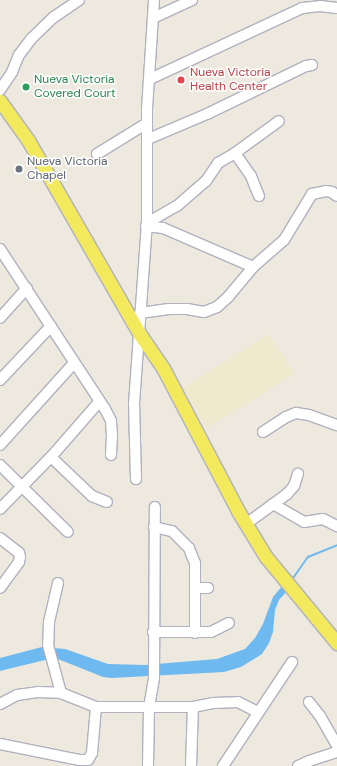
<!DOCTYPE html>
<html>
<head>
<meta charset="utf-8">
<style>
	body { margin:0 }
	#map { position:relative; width:337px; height:766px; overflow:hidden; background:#ede9de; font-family:"DM Sans",sans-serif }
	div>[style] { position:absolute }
	.education>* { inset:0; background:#efeacd; transform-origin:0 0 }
	.water>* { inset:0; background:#6fb9f1 }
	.stream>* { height:2px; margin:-1px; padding:0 1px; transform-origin:1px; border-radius:1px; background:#6fb9f1 }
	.roads { filter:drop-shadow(1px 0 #b1b1bf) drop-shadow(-1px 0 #b1b1bf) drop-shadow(0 1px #b1b1bf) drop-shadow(0 -1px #b1b1bf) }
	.minor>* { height:10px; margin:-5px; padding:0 5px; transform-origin:5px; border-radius:5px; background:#fff }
	.major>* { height:13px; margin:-6.5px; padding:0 6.5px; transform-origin:6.5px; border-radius:6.5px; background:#f3e95d }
	.dots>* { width:11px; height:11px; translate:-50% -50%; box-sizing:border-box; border:2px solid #fff; border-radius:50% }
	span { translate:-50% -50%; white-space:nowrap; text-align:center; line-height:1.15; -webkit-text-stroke:3px #fff; paint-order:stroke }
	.health-label { font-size:12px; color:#be3a42 }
	.left { translate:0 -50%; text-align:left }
	.leisure-label { font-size:12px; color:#27864d }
	.worship-label { font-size:12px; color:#5b616d }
</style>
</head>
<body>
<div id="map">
	<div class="education">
		<i style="left:269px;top:334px;width:47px;height:102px;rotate:58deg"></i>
	</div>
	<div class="water">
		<i style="clip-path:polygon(283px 585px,287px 591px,279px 600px,275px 610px,273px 632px,269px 643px,262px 654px,241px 667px,224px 672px,112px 678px,103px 677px,58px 659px,45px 660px,0 671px,0 658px,42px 647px,65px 649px,108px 664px,145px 665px,217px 659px,245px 649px,255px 638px,263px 624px,273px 597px)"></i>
	</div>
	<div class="stream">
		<i style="left:291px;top:581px;width:29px;rotate:-55deg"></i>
		<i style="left:308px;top:557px;width:31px;rotate:-22deg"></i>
	</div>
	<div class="roads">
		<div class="minor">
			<i style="left:153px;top:18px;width:43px;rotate:-24.8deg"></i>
			<i style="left:150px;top:79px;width:168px;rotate:-25deg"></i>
			<i style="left:302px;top:8px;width:18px;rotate:-6deg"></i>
			<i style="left:320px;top:6px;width:17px;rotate:7deg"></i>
			<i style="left:0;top:90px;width:22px;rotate:-56deg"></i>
			<i style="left:12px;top:72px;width:18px;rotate:-68deg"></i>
			<i style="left:19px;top:55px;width:21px;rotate:-53deg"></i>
			<i style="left:32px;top:38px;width:30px;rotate:-44deg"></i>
			<i style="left:54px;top:17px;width:30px;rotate:-34deg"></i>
			<i style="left:148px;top:139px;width:64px;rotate:-23deg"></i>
			<i style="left:207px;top:114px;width:110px;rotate:-25.9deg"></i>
			<i style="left:306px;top:66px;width:6px;rotate:-9deg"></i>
			<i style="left:97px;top:154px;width:59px;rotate:-31.8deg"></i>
			<i style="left:259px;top:196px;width:22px;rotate:-112deg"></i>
			<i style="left:251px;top:176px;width:28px;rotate:-125deg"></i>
			<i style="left:235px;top:153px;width:54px;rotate:-36deg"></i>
			<i style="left:147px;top:223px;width:34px;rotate:-30deg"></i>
			<i style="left:177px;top:206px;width:38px;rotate:-41deg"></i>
			<i style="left:206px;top:181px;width:22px;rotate:-56deg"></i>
			<i style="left:218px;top:163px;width:20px;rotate:-30deg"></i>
			<i style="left:146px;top:226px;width:17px;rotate:7deg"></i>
			<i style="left:163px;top:228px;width:98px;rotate:23.4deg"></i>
			<i style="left:0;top:249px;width:191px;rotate:56.7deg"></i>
			<i style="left:105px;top:409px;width:13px;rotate:63deg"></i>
			<i style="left:111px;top:421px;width:14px;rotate:86deg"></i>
			<i style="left:112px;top:435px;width:20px;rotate:93deg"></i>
			<i style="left:140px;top:313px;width:29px;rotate:-8deg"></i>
			<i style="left:169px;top:309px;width:18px"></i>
			<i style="left:187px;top:309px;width:17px;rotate:10deg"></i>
			<i style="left:204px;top:312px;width:14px;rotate:-21deg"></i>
			<i style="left:217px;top:307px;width:15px;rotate:-42deg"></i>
			<i style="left:228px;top:297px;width:39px;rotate:-50deg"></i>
			<i style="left:253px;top:267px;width:41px;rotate:-41.1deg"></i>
			<i style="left:284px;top:240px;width:54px;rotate:-58.7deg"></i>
			<i style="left:312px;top:194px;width:14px;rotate:-12deg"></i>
			<i style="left:326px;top:191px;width:6px;rotate:9deg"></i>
			<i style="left:332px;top:192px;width:6px;rotate:39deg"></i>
			<i style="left:0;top:318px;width:40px;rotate:-48deg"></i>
			<i style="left:0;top:380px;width:74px;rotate:-46.6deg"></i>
			<i style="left:263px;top:432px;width:27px;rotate:-33deg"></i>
			<i style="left:286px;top:417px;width:11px;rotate:-22deg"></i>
			<i style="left:296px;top:413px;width:13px;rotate:9deg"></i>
			<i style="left:309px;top:415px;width:30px;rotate:20deg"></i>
			<i style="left:0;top:445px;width:110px;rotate:-47.9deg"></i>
			<i style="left:51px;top:457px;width:57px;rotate:43.6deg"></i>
			<i style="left:92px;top:496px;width:16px;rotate:22deg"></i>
			<i style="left:0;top:465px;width:95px;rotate:44.6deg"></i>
			<i style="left:136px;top:479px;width:75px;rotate:-91.5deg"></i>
			<i style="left:134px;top:404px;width:181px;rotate:-85.9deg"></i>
			<i style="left:147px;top:223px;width:114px;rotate:-90deg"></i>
			<i style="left:147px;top:109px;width:109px;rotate:-86.3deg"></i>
			<i style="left:273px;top:504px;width:36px;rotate:30deg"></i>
			<i style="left:304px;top:522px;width:19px;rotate:-9deg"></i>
			<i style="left:323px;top:519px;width:16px;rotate:27deg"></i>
			<i style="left:0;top:509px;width:73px;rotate:-45.6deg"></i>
			<i style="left:51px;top:457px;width:73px;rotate:-48.9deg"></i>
			<i style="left:246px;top:524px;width:51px;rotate:-36.2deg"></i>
			<i style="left:287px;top:494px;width:11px;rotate:-49deg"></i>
			<i style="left:294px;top:486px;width:13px;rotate:-72deg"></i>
			<i style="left:154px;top:527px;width:18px;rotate:13deg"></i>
			<i style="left:172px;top:531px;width:24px;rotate:45deg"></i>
			<i style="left:189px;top:548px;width:9px;rotate:69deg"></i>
			<i style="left:192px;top:556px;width:8px;rotate:67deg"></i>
			<i style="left:195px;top:563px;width:70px;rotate:90deg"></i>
			<i style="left:0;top:538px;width:24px;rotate:38deg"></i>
			<i style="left:19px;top:553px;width:4px;rotate:76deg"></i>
			<i style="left:20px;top:557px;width:5px;rotate:101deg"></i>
			<i style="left:19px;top:562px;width:32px;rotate:126deg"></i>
			<i style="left:58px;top:583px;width:40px;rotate:103deg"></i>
			<i style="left:49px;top:622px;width:23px;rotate:92deg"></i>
			<i style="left:48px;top:645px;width:50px;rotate:74.8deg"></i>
			<i style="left:195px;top:588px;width:13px"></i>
			<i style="left:153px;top:632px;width:58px"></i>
			<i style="left:211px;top:632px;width:20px;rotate:-27deg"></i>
			<i style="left:309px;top:702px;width:18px;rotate:52deg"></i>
			<i style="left:320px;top:716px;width:34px;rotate:60deg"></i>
			<i style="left:0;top:704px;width:19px;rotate:-28deg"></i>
			<i style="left:17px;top:695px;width:21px;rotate:-8deg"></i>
			<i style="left:38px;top:692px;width:23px;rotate:2deg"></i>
			<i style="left:61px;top:693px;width:38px;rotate:22deg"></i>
			<i style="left:96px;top:707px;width:97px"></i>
			<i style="left:193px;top:707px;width:20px;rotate:-11deg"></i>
			<i style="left:213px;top:703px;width:25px;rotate:-2deg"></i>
			<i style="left:238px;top:702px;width:22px;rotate:27deg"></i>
			<i style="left:0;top:744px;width:81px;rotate:11.4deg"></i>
			<i style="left:79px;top:760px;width:9px"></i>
			<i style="left:88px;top:760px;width:8px;rotate:-60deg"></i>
			<i style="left:92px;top:753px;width:46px;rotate:-85deg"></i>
			<i style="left:148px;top:766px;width:59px;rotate:-89deg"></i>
			<i style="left:149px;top:707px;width:29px;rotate:-80deg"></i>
			<i style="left:154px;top:678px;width:171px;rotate:-89.7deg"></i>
			<i style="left:191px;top:766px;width:59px;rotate:-88.1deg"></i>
			<i style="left:223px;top:766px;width:125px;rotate:-56.4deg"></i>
			<i style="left:298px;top:766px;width:12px;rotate:-24deg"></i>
			<i style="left:309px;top:761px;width:29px;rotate:-18deg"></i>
		</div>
		<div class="major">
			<i style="left:0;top:101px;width:48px;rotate:54.3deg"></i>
			<i style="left:28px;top:140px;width:223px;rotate:60.1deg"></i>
			<i style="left:139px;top:333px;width:42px;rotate:55.6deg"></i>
			<i style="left:163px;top:368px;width:161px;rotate:62.3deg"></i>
			<i style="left:238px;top:511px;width:54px;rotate:58.7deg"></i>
			<i style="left:266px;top:557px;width:112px;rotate:50.5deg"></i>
		</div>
	</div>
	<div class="dots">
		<i style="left:181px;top:80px;background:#e0444e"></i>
		<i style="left:26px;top:87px;background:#2e9e5b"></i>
		<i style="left:19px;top:169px;background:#6b7280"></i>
	</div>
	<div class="health-label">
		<span class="left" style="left:190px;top:80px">Nueva Victoria<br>Health Center</span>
	</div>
	<div class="leisure-label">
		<span class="left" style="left:34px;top:87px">Nueva Victoria<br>Covered Court</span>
	</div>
	<div class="worship-label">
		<span class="left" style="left:27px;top:169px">Nueva Victoria<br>Chapel</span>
	</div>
</div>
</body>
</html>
